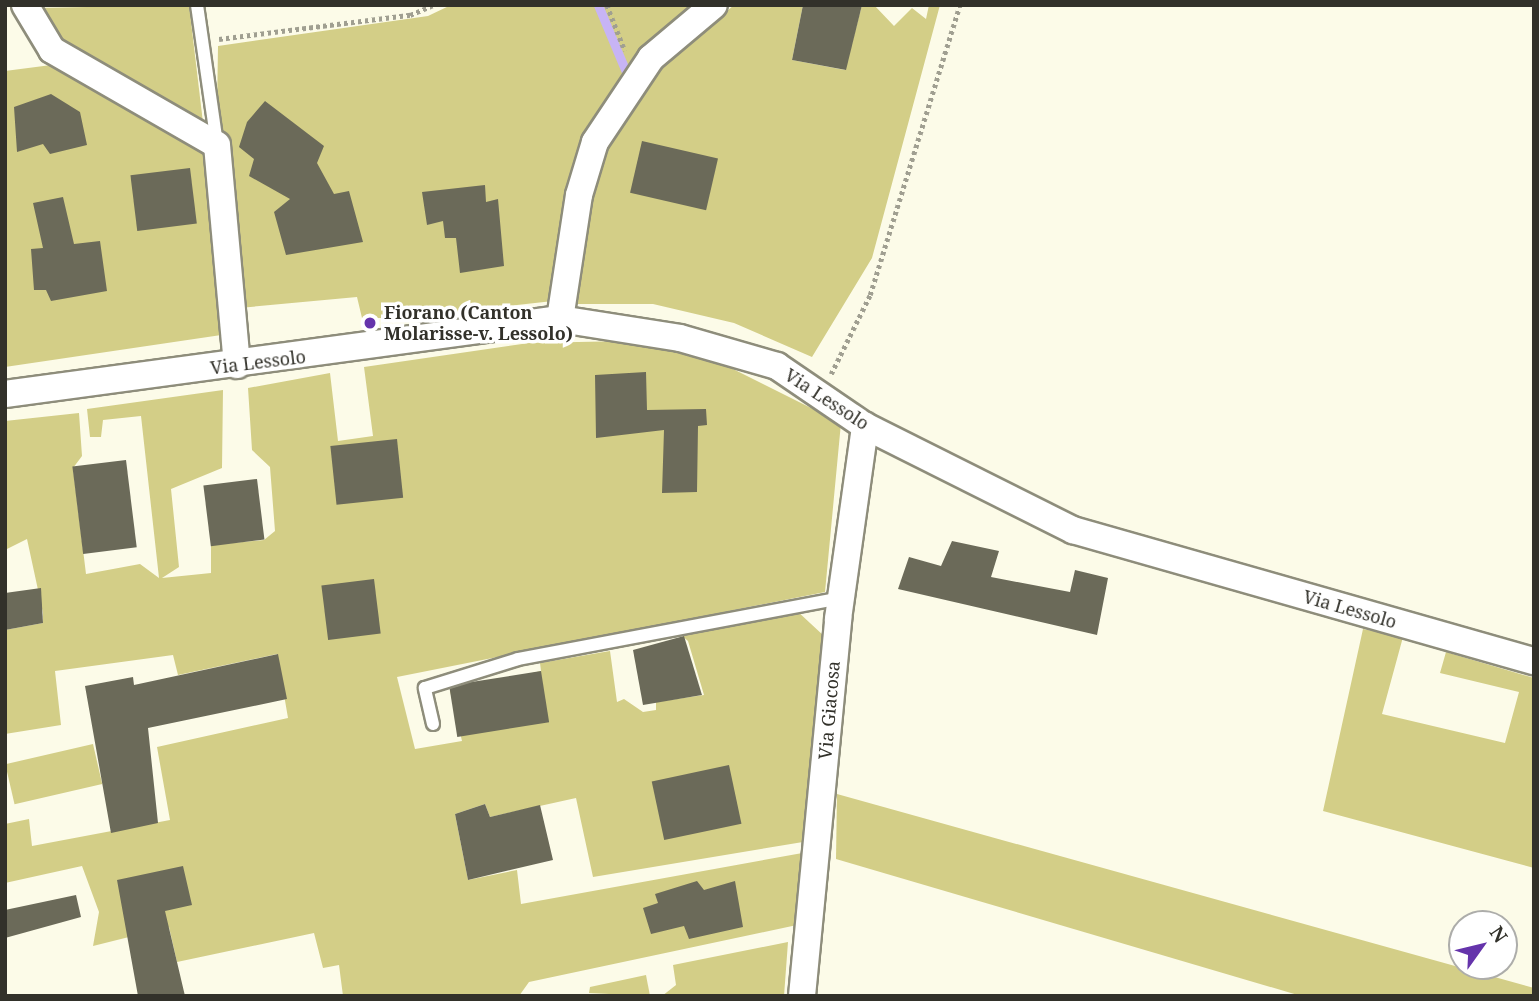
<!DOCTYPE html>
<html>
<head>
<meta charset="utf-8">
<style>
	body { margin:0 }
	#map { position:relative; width:1539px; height:1001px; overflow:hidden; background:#fcfbe8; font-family:"Noto Serif",serif }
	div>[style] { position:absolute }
	.green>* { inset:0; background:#d3ce87; transform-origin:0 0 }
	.stream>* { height:9px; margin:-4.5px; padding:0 4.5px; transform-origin:4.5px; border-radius:4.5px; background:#c7b4f5 }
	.building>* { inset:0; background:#6b6a59; transform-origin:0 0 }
	.path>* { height:4.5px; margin-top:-2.25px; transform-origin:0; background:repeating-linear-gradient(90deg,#a09f91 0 3.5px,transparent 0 7px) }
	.roads { filter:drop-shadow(2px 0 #8e8d7b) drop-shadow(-2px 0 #8e8d7b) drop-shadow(0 2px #8e8d7b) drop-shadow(0 -2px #8e8d7b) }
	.service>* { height:12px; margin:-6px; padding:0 6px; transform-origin:6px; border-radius:6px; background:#fff }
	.minor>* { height:26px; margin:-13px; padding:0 13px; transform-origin:13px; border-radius:13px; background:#fff }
	.dots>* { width:19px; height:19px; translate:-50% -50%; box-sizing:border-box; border:4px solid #fff; border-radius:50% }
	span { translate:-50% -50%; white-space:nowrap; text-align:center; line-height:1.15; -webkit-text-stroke:7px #fff; paint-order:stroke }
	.poi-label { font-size:18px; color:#32312a; font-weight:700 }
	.left { translate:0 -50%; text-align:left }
	.street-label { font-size:18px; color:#32312a }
	.frame { position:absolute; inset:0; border:7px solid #32312a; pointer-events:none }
	.north { position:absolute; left:1448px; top:910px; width:70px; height:70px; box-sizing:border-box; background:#fff; border:2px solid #adadaa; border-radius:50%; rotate:56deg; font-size:19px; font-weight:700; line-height:28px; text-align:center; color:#32312a }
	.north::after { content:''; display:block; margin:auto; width:24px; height:32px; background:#6534ab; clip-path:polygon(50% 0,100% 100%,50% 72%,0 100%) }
</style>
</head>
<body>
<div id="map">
	<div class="green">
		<i style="clip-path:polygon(189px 5px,204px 131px,68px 56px,36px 8px)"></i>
		<i style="clip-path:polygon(451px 5px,698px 5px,584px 147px,564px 200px,553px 301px,398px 318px,362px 318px,357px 297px,239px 308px,217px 109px,218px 46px,428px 16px)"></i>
		<i style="clip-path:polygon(734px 5px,803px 5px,792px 60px,845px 70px,862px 5px,874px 5px,894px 26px,912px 8px,926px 19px,929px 5px,940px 5px,872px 258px,812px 357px,734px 323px,653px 304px,575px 304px,593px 182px,619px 123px,649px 79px)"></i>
		<i style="clip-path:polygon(59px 64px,197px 142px,209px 157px,228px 334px,5px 367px,5px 71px)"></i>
		<i style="clip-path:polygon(627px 341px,697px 351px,841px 423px,825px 592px,397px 677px,415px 749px,462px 741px,450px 691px,541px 671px,540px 663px,610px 651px,617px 702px,624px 699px,643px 712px,656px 710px,656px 702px,704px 695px,688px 641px,680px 634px,796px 610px,824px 636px,809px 841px,593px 877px,576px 798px,490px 817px,485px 804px,455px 814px,468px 880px,517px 870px,521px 904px,808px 852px,797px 925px,529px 982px,519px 996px,343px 996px,339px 965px,323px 968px,314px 933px,177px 962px,169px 927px,93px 946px,99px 912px,82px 866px,5px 883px,5px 824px,29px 819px,32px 846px,170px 820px,157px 747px,288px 718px,277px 654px,178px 675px,173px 655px,55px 671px,61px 725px,5px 734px,5px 630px,43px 623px,43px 613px,27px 539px,5px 550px,5px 421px,79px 413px,82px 456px,73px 468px,86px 574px,140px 564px,159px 578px,141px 416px,103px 420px,101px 437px,90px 437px,87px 409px,223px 390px,222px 468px,171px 489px,179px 567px,162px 578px,211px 573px,211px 545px,264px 540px,275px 531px,270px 467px,252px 450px,248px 388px,330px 373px,338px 441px,373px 436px,364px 367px,529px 343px)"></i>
		<i style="clip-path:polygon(1363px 629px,1403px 637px,1382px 714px,1505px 743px,1519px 692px,1440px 673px,1446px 652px,1534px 678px,1534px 868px,1323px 811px)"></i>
		<i style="left:93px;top:744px;width:41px;height:90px;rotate:77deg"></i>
		<i style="clip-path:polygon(837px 794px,1534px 988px,1534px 996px,1301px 996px,836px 859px)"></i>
		<i style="clip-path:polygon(788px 942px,784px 996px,662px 996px,676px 985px,673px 965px)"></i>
		<i style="clip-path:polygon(646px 975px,650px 996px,589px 993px,590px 987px)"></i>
	</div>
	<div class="stream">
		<i style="left:598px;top:5px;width:73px;rotate:67.3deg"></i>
	</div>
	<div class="building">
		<i style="clip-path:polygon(803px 5px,862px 5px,846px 70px,792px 60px)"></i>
		<i style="clip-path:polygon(51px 94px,80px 112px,87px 145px,50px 154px,43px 144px,17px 152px,14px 107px)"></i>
		<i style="clip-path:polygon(265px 101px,324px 146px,317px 163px,334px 194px,349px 191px,363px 242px,286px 255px,274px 212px,290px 199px,249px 176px,254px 159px,239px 147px,247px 122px)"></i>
		<i style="left:642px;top:141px;width:78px;height:53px;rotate:13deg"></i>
		<i style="left:190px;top:168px;width:56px;height:60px;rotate:83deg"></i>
		<i style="clip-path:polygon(485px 185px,486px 202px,498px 199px,504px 266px,460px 273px,456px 238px,445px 238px,443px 221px,427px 225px,422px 192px)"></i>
		<i style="clip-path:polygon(63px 197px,74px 244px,100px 241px,107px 291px,51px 301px,46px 290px,34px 290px,31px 249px,43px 248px,33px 203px)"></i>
		<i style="clip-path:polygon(646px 372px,647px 410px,706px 409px,707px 425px,698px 426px,697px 492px,662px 493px,664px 430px,596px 438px,595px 375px)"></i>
		<i style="left:397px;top:439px;width:59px;height:67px;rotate:84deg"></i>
		<i style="left:126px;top:460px;width:88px;height:54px;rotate:83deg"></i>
		<i style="left:257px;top:479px;width:61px;height:54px;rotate:83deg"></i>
		<i style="clip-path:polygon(952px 541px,999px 551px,991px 577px,1070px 592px,1075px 570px,1108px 578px,1097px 635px,898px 589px,909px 557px,941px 566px)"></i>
		<i style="left:374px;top:579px;width:55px;height:53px;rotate:83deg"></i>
		<i style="clip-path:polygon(41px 588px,43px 623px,5px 630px,5px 593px)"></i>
		<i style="clip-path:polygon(684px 636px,702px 695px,643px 705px,633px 650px)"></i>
		<i style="clip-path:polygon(278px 654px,287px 699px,148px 728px,158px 823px,111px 833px,85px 686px,133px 677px,134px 685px)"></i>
		<i style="left:541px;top:671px;width:52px;height:93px;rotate:81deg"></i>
		<i style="left:729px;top:765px;width:60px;height:79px;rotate:78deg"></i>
		<i style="clip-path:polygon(485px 804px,490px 817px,540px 805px,553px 860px,468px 880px,455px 814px)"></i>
		<i style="clip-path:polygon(183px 866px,192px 905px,165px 911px,185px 996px,138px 996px,117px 880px)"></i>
		<i style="clip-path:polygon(697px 881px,704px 890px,735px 881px,743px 927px,689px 939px,684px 926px,651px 934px,643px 908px,658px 903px,655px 894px)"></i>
		<i style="clip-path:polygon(76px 895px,81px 917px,5px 938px,5px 910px)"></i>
	</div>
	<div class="path">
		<i style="left:607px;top:5px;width:49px;rotate:68.6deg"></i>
		<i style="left:219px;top:39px;width:193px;rotate:-7.2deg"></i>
		<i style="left:410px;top:15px;width:26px;rotate:-23deg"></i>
		<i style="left:831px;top:374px;width:88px;rotate:-63.7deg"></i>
		<i style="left:870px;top:295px;width:304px;rotate:-72.8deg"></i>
	</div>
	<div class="roads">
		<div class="service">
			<i style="left:197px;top:5px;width:140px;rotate:81.8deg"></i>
			<i style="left:433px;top:724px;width:37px;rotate:-103deg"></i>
			<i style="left:425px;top:688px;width:97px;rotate:-17.3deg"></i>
			<i style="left:518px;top:659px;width:329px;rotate:-10.7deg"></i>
		</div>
		<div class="minor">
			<i style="left:25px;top:5px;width:52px;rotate:59deg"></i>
			<i style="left:52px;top:50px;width:190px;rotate:29.9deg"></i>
			<i style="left:217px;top:145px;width:221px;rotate:84.8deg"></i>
			<i style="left:560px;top:319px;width:125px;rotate:-81.3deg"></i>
			<i style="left:579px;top:195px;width:55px;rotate:-73.2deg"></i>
			<i style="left:595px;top:142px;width:101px;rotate:-56.3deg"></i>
			<i style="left:651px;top:58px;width:82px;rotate:-40.1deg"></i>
			<i style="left:5px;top:394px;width:560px;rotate:-7.7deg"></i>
			<i style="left:560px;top:319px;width:121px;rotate:9deg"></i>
			<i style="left:680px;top:338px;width:101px;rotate:16.1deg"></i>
			<i style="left:777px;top:366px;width:107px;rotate:34.3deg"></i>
			<i style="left:865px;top:426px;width:233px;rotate:26.6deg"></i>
			<i style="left:1073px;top:530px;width:479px;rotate:15.9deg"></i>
			<i style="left:802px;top:996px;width:379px;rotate:-84.5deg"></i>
			<i style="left:838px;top:619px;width:195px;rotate:-82deg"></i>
		</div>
	</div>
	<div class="dots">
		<i style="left:370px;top:323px;background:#6534ab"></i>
	</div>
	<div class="poi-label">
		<span class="left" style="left:384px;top:323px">Fiorano (Canton<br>Molarisse-v. Lessolo)</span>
	</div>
	<div class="street-label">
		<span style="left:258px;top:362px;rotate:-7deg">Via Lessolo</span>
		<span style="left:827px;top:399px;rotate:33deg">Via Lessolo</span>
		<span style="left:1350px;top:609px;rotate:16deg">Via Lessolo</span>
		<span style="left:829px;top:710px;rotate:-85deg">Via Giacosa</span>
	</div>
	<div class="frame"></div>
	<div class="north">N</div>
</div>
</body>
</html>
